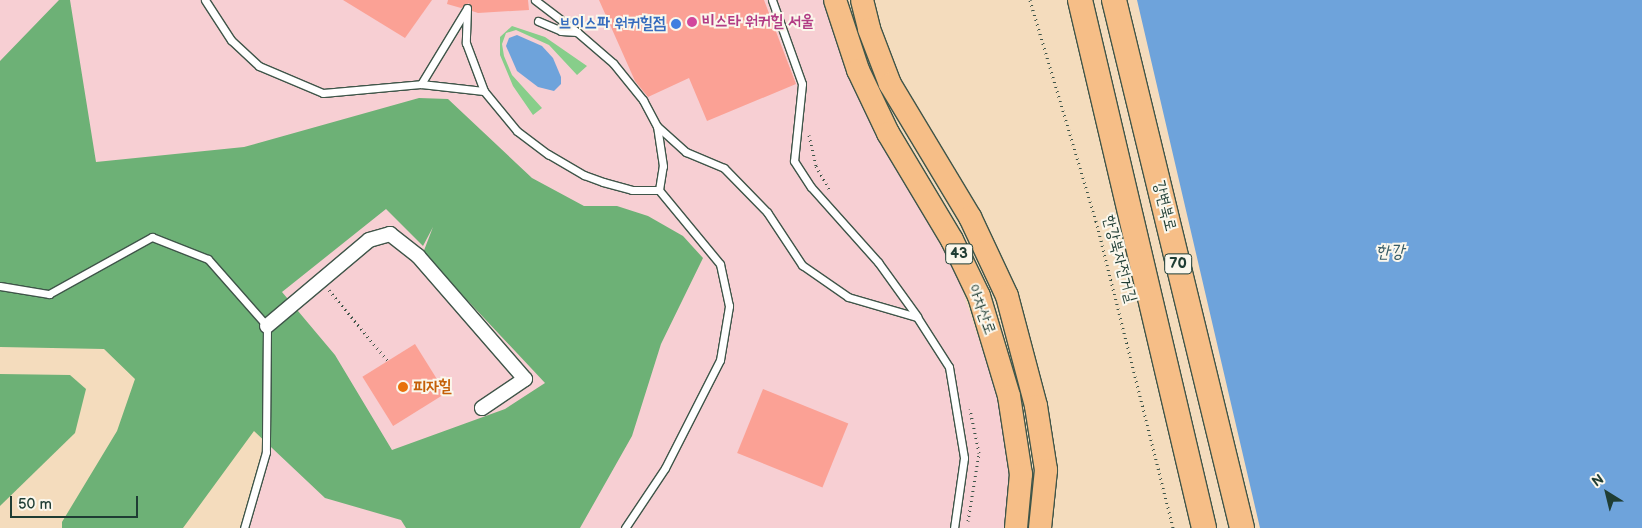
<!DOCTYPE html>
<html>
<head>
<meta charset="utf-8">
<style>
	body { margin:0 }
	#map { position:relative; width:1642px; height:528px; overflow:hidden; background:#f4dcbd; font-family:"Balsamiq Sans","Poor Story",sans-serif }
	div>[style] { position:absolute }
	.built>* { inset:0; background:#f7cfd3 }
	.green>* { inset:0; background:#87ce8a }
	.forest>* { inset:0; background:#6db176 }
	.water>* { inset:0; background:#6ea3db }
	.pier>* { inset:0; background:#f4dcbd }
	.building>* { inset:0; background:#fba195; transform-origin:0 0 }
	.path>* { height:3px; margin-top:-1.5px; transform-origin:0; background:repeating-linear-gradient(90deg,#3f5549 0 1px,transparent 0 5px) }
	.roads { filter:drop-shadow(1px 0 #3f5549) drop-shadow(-1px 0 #3f5549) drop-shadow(0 1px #3f5549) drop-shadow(0 -1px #3f5549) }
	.service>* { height:7px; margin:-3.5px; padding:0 3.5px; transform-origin:3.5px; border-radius:3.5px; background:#fff }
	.minor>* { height:14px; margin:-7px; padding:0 7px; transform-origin:7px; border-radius:7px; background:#fff }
	.primary>* { height:22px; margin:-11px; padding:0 11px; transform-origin:11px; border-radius:11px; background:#f6be87 }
	.trunk>* { height:24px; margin:-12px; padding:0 12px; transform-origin:12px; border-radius:12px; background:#f6be87 }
	.dots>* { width:14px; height:14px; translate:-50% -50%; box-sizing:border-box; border:2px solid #fbf7ec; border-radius:50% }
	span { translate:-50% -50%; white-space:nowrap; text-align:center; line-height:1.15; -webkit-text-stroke:4px #fbf7ec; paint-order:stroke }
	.shield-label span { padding:1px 4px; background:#fbf7ec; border:1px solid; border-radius:4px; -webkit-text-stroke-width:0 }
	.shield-label { font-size:15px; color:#1f3d34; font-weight:700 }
	.hotel-label { font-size:16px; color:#b23c85; font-weight:700 }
	.left { translate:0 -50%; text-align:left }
	.shop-label { font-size:16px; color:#366cbe; font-weight:700 }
	.right { translate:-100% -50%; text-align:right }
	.street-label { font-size:16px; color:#1f3d34 }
	.food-label { font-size:16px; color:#c56008; font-weight:700 }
	.water-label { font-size:18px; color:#375c66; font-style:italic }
	.north { position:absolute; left:1582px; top:468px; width:50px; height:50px; -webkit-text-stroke:4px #fbf7ec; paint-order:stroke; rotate:324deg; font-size:14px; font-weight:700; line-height:20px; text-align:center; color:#1f3d34 }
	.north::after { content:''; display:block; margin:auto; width:18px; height:22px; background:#1f3d34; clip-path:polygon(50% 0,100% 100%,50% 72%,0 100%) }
	.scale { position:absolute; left:10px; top:496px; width:128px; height:22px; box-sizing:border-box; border:2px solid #1f3d34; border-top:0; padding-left:6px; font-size:15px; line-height:18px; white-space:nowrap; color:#1f3d34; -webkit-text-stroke:4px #fbf7ec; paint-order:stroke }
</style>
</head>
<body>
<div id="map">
	<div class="built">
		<i style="clip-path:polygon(0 0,825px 0,879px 137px,957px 274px,999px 400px,1009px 473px,1004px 528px,244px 528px,264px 457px,267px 326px,0 286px)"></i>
	</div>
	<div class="green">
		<i style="clip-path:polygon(512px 26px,545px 37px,587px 66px,577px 75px,549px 45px,516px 30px,506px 33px,502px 44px,504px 56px,512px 75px,542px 108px,533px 115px,513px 86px,500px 55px,500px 37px)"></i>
	</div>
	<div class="forest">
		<i style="clip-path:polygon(evenodd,59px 0,70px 0,96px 162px,244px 147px,419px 98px,448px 99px,532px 178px,584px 206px,617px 206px,648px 216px,683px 236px,703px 258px,661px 344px,632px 436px,580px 528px,406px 528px,401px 520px,325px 498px,254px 431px,183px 528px,62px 528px,62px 522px,117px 431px,135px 379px,104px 349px,0 347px,0 61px,59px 0,386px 209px,423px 246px,433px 227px,423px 253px,545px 383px,505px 409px,392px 450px,335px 355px,282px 292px,386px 209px)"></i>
		<i style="clip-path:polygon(0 374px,70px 375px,86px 389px,75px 433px,0 506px)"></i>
	</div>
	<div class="water">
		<i style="clip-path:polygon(1063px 0,1642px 0,1642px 528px,1199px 528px,1125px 225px)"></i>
		<i style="clip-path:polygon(517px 35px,542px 46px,553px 58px,561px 77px,561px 84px,554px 91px,538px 87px,517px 71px,506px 46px,509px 38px)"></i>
	</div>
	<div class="pier">
		<i style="clip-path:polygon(1061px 0,1137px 0,1260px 528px,1197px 528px,1122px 226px)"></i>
	</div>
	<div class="building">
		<i style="clip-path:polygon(343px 0,432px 0,405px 38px)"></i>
		<i style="clip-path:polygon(448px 0,528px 0,529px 10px,478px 13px,472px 11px,469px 3px,461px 8px,447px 4px)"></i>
		<i style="clip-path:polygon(599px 0,764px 0,796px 84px,707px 121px,689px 78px,648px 97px,635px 81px)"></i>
		<i style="left:415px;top:344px;width:58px;height:62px;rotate:58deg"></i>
		<i style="left:763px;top:389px;width:92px;height:69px;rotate:22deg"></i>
	</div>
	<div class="path">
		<i style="left:1030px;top:0;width:231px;rotate:73.4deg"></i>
		<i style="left:1096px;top:221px;width:317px;rotate:75.9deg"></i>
		<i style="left:809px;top:135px;width:32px;rotate:77deg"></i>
		<i style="left:816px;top:166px;width:28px;rotate:60deg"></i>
		<i style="left:329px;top:290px;width:92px;rotate:50.3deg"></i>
		<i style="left:968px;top:521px;width:69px;rotate:-80.8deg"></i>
		<i style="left:979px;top:453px;width:45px;rotate:-101.6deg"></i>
	</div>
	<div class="roads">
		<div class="service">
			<i style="left:205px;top:0;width:48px;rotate:57deg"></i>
			<i style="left:231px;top:40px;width:38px;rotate:43deg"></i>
			<i style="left:259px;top:66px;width:69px;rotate:22.9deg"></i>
			<i style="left:323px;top:93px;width:98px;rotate:-5.2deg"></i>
			<i style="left:421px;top:84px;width:63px;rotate:6.3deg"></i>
			<i style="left:535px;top:0;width:53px;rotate:37.3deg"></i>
			<i style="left:772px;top:0;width:89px;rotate:70.3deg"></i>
			<i style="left:802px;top:84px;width:77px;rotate:95.9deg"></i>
			<i style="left:794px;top:161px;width:31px;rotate:57deg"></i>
			<i style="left:811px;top:187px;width:101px;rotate:48.2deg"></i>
			<i style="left:878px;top:262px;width:67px;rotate:54.2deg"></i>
			<i style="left:467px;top:8px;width:35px;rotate:92deg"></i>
			<i style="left:466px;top:43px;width:51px;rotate:69.4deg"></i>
			<i style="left:484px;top:91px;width:52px;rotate:50.5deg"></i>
			<i style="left:517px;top:131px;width:39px;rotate:37deg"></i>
			<i style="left:548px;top:154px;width:42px;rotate:30.3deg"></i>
			<i style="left:584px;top:175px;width:20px;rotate:20deg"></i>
			<i style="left:603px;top:182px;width:30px;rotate:15deg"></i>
			<i style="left:632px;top:190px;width:27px"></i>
			<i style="left:659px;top:190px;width:24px;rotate:-81deg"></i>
			<i style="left:663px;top:166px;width:40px;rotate:-98.5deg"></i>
			<i style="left:538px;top:21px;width:25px;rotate:23deg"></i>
			<i style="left:561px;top:31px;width:16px;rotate:4deg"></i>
			<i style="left:577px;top:32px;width:48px;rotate:40.7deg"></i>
			<i style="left:613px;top:63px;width:48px;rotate:51deg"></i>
			<i style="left:643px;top:100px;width:30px;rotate:62deg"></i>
			<i style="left:657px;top:126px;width:39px;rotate:42deg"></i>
			<i style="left:686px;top:152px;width:41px;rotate:22.8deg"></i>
			<i style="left:724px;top:168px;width:62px;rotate:45.7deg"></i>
			<i style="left:767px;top:212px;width:64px;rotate:56.6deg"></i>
			<i style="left:802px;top:265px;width:56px;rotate:34.8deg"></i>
			<i style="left:848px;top:297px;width:72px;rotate:16.2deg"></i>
			<i style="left:917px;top:317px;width:59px;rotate:57.4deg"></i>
			<i style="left:949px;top:367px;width:92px;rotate:80.6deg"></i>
			<i style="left:964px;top:458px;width:71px;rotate:98.1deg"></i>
			<i style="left:421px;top:84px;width:87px;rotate:-58.7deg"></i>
			<i style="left:0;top:286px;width:50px;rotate:9.3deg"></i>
			<i style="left:49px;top:294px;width:118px;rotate:-29deg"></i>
			<i style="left:152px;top:237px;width:60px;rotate:21.4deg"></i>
			<i style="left:208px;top:259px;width:89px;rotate:48.6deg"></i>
			<i style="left:267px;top:326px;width:126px;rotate:90.5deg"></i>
			<i style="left:266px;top:452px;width:79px;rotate:106.1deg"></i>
			<i style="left:625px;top:528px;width:72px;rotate:-56.3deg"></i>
			<i style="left:665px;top:468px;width:121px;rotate:-63deg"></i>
			<i style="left:720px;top:360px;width:55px;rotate:-80.5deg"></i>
			<i style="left:729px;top:306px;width:43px;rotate:-102.1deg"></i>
			<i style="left:720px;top:264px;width:96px;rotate:-129.5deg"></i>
		</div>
		<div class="minor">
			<i style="left:267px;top:326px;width:133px;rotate:-40.1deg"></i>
			<i style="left:369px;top:240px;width:22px;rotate:-16deg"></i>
			<i style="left:390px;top:234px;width:36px;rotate:38deg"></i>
			<i style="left:418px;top:256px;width:163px;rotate:49deg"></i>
			<i style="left:525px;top:379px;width:52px;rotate:146deg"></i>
		</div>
		<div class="primary">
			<i style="left:835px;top:0;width:74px;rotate:71.8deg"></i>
			<i style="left:858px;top:70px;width:70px;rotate:64.5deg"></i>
			<i style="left:888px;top:133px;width:125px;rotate:59.1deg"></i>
			<i style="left:952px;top:240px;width:62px;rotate:64.3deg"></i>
			<i style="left:979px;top:296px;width:104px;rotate:73.3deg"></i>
			<i style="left:1009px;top:396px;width:79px;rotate:81.3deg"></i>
			<i style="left:1021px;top:474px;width:54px;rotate:95.3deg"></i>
			<i style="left:862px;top:0;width:30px;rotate:76deg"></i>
			<i style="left:869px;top:29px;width:59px;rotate:69.1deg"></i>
			<i style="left:890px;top:84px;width:155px;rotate:59deg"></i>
			<i style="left:970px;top:217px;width:87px;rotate:64.9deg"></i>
			<i style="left:1007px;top:296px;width:114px;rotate:75.2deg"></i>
			<i style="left:1036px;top:406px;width:65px;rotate:81.1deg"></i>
			<i style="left:1046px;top:470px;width:58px;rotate:95.9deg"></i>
		</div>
		<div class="trunk">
			<i style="left:1080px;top:0;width:542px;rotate:76.78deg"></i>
			<i style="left:1114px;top:0;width:543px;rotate:76.37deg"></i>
		</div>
	</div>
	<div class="dots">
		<i style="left:692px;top:22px;background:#d1479c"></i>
		<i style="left:676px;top:24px;background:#3f7fe0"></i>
		<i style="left:403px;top:387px;background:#e8710a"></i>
	</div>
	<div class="shield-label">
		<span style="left:959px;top:254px">43</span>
		<span style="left:1178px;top:264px">70</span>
	</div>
	<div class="hotel-label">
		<span class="left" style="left:702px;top:22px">비스타 워커힐 서울</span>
	</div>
	<div class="shop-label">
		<span class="right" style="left:666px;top:24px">브이스파 워커힐점</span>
	</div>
	<div class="street-label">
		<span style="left:1164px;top:206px;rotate:76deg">강변북로</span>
		<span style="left:1119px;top:259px;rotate:75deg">한강북자전거길</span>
		<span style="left:981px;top:310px;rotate:70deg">아차산로</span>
	</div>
	<div class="food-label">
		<span class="left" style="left:413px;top:387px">피자힐</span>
	</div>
	<div class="water-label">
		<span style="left:1390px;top:252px">한강</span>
	</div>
	<div class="north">N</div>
	<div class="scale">50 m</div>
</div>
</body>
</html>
